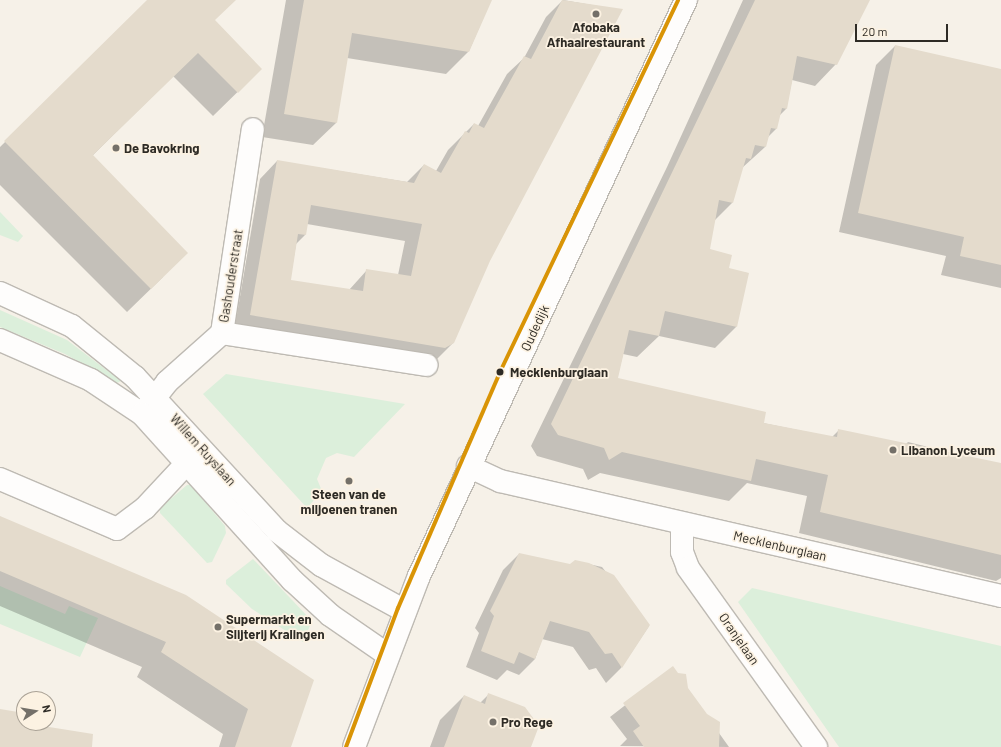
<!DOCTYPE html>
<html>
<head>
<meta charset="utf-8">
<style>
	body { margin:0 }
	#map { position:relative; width:1001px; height:747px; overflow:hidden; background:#f6f1e8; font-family:Barlow,sans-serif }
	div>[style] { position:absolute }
	.green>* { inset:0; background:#dcefdb }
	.shadow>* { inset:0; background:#0003 }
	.building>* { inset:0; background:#e4dbcc }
	.roads { filter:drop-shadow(1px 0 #bebab3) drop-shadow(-1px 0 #bebab3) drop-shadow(0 1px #bebab3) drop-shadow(0 -1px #bebab3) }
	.street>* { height:22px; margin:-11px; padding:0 11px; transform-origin:11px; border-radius:11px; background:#fefdfc }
	.secondary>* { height:22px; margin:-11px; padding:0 11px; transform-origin:11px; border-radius:11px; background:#fefdfc }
	.tram-1>* { height:4px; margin:-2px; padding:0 2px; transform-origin:2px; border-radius:2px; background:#d99406 }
	.dots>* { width:11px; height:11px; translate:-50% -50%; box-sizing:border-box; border:2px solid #fcf2e2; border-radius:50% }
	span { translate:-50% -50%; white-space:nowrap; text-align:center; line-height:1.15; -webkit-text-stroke:3.5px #fcf2e2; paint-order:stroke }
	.poi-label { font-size:13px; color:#2e2b25; font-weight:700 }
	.left { translate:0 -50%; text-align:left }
	.street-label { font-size:13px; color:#2e2b25 }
	.stop-label { font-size:13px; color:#2e2b25; font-weight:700 }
	.north { position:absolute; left:16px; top:691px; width:40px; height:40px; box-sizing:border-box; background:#fcf2e2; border:1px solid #aaa296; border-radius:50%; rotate:78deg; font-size:11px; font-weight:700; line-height:16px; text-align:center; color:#2e2b25 }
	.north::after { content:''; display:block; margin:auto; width:14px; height:18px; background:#747069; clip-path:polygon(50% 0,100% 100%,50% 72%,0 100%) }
	.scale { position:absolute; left:855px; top:24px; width:93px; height:18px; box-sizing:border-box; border:2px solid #2e2b25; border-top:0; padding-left:5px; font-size:12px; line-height:14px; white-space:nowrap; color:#2e2b25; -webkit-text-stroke:3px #fcf2e2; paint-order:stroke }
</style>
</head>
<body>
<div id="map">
	<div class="green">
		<i style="clip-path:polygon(0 212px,23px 236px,18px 242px,0 235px)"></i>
		<i style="clip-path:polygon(0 310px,67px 340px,121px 381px,117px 383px,65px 354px,0 327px)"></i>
		<i style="clip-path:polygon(226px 374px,405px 404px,354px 457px,337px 453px,326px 458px,317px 479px,322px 491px,307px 508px,203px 394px)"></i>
		<i style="clip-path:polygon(187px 485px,191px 485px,225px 526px,226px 533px,212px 562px,207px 563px,160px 513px,160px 508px)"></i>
		<i style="clip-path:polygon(253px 559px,312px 621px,303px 642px,252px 609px,226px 584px,226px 580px)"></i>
		<i style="clip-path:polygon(0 586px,65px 614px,69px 606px,98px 618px,80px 657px,0 624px)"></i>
		<i style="clip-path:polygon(752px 588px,1001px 646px,1001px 747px,839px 747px,738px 602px)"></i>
	</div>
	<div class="shadow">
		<i style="clip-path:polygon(149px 0,212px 0,214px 20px,261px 69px,213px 116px,173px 76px,92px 156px,163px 277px,127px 312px,0 185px,0 147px)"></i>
		<i style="clip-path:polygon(286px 0,491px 0,469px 51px,446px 74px,347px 58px,336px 123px,313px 145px,262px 137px)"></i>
		<i style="clip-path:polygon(evenodd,563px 0,621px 10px,489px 261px,453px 343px,436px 360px,234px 332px,260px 179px,277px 161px,407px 182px,424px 165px,436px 171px,448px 150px,474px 124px,478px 126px,507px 74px,524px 58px,546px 17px,563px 0,307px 224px,405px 241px,398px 275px,367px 270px,349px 290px,290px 281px,296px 244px,305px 235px,307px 224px)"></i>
		<i style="clip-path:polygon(743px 0,869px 0,836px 64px,815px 86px,792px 80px,786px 109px,779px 116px,776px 129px,768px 137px,765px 147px,742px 168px,732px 203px,714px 221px,709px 250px,727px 269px,747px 273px,736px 327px,715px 348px,659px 336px,637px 357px,623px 354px,617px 379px,763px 423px,832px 437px,839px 430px,904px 446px,908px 442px,1001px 465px,1001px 578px,996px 581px,799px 533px,807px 496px,747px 483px,729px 501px,600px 473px,588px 480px,583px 469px,537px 456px,531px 446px,667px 167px)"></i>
		<i style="clip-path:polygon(895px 46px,1001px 70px,1001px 288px,941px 275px,946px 256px,839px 232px,876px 65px)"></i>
		<i style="clip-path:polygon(0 517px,185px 596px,289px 747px,219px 747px,223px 734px,137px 677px,142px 667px,0 606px)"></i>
		<i style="clip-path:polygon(519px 554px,570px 565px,575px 561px,602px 567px,649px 626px,621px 668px,606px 683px,596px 668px,589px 670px,573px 647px,542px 639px,535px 659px,519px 675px,507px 670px,497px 680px,466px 667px,479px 633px,475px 628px,503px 570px)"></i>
		<i style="clip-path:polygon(673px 668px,719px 733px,729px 747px,620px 746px,627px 739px,610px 717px)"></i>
		<i style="clip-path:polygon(489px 694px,530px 747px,430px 747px,440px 720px,464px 696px,480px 703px)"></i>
	</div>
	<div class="building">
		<i style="clip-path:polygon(147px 0,236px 0,215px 20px,262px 69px,238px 93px,198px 53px,93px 155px,188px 253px,151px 289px,4px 141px)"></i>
		<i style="clip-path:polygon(304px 0,492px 0,469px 52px,352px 33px,337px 123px,284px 114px)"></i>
		<i style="clip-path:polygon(evenodd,562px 0,623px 9px,490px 261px,454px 343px,445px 348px,250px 315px,277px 160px,414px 183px,424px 164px,441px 173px,465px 131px,469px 133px,474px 123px,484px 128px,524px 56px,531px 59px,562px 0,311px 205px,422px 224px,411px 276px,366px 269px,363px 291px,291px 280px,298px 234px,306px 235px,311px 205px)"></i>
		<i style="clip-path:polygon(755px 0,870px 0,837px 65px,797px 56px,787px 109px,782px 108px,777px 129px,771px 128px,766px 147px,755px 145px,751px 159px,746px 158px,733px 203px,719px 200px,710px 249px,732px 255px,729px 268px,749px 273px,737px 327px,665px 311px,659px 336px,629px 330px,618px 378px,766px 412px,764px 423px,837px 437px,838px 429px,1001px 463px,1001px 555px,820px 512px,828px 475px,756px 459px,751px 481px,622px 452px,609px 460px,604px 448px,558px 435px,551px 424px)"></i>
		<i style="clip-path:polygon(895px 45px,1001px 69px,1001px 265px,960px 256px,964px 237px,858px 213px)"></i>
		<i style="clip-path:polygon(0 516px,186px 595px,314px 680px,291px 747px,235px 747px,248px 709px,161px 652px,166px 642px,0 571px)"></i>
		<i style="clip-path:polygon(519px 553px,570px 564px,575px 560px,589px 563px,614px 575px,650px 625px,622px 668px,612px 653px,605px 654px,589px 632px,550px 621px,535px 659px,519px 652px,514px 664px,481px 651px,494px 616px,490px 611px)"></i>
		<i style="clip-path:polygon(673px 666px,678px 673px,686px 674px,688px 688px,707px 714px,720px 722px,719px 747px,644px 747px,633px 731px,640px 726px,623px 703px)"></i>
		<i style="clip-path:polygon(488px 693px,525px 707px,539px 726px,531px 747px,444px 747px,464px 695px,485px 704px)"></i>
		<i style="clip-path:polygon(0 709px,24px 713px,24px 723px,93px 734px,92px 747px,0 747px)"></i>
	</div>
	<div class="roads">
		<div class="street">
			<i style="left:222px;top:333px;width:207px;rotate:8.9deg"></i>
			<i style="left:143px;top:413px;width:39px;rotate:-52deg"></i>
			<i style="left:167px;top:382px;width:74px;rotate:-41.7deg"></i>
			<i style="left:222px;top:333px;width:206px;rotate:-81.4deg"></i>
			<i style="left:468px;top:466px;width:35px;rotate:25deg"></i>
			<i style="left:500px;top:481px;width:514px;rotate:12.93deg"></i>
			<i style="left:0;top:479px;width:127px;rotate:23.1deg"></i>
			<i style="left:117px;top:529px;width:35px;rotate:-37deg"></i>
			<i style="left:145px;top:508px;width:81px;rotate:-47deg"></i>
			<i style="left:682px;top:524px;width:28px;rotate:90deg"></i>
			<i style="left:682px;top:552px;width:17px;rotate:69deg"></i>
			<i style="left:688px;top:568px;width:220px;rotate:54.4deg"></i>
		</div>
		<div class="secondary">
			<i style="left:0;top:293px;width:79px;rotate:24.6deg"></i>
			<i style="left:72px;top:326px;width:81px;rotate:39deg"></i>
			<i style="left:135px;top:377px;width:209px;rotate:47.3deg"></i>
			<i style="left:277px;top:531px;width:56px;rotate:37.7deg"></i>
			<i style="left:321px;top:565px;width:96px;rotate:28.7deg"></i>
			<i style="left:0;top:340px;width:99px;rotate:23.7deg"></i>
			<i style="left:91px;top:380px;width:61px;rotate:33.7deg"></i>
			<i style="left:142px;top:414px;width:224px;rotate:47.9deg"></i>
			<i style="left:292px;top:580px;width:52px;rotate:42.6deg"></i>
			<i style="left:330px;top:615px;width:70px;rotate:34.6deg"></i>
			<i style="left:354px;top:747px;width:183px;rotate:-69.2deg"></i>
			<i style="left:419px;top:576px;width:635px;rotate:-65.13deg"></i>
		</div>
	</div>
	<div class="tram-1">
		<i style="left:346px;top:747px;width:148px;rotate:-69.5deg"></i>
		<i style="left:398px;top:608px;width:257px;rotate:-66.6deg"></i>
		<i style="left:500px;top:372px;width:412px;rotate:-64.4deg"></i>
	</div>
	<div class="dots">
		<i style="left:596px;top:14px;background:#747069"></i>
		<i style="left:116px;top:148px;background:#747069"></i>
		<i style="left:500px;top:372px;background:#2e2b25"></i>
		<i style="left:893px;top:450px;background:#747069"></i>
		<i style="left:349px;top:481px;background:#747069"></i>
		<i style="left:218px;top:627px;background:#747069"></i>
		<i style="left:493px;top:722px;background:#747069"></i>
	</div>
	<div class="poi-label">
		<span style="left:596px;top:35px">Afobaka<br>Afhaalrestaurant</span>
		<span class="left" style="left:124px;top:148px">De Bavokring</span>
		<span class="left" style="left:901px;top:450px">Libanon Lyceum</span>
		<span style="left:349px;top:502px">Steen van de<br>miljoenen tranen</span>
		<span class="left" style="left:226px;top:627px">Supermarkt en<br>Slijterij Kralingen</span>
		<span class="left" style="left:501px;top:722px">Pro Rege</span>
	</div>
	<div class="street-label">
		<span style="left:231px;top:276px;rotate:-81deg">Gashouderstraat</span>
		<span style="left:535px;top:328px;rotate:-65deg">Oudedijk</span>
		<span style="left:203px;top:450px;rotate:48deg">Willem Ruyslaan</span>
		<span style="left:780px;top:546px;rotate:13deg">Mecklenburglaan</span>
		<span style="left:739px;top:639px;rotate:55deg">Oranjelaan</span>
	</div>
	<div class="stop-label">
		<span class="left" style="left:510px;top:372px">Mecklenburglaan</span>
	</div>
	<div class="north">N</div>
	<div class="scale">20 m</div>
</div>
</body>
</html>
